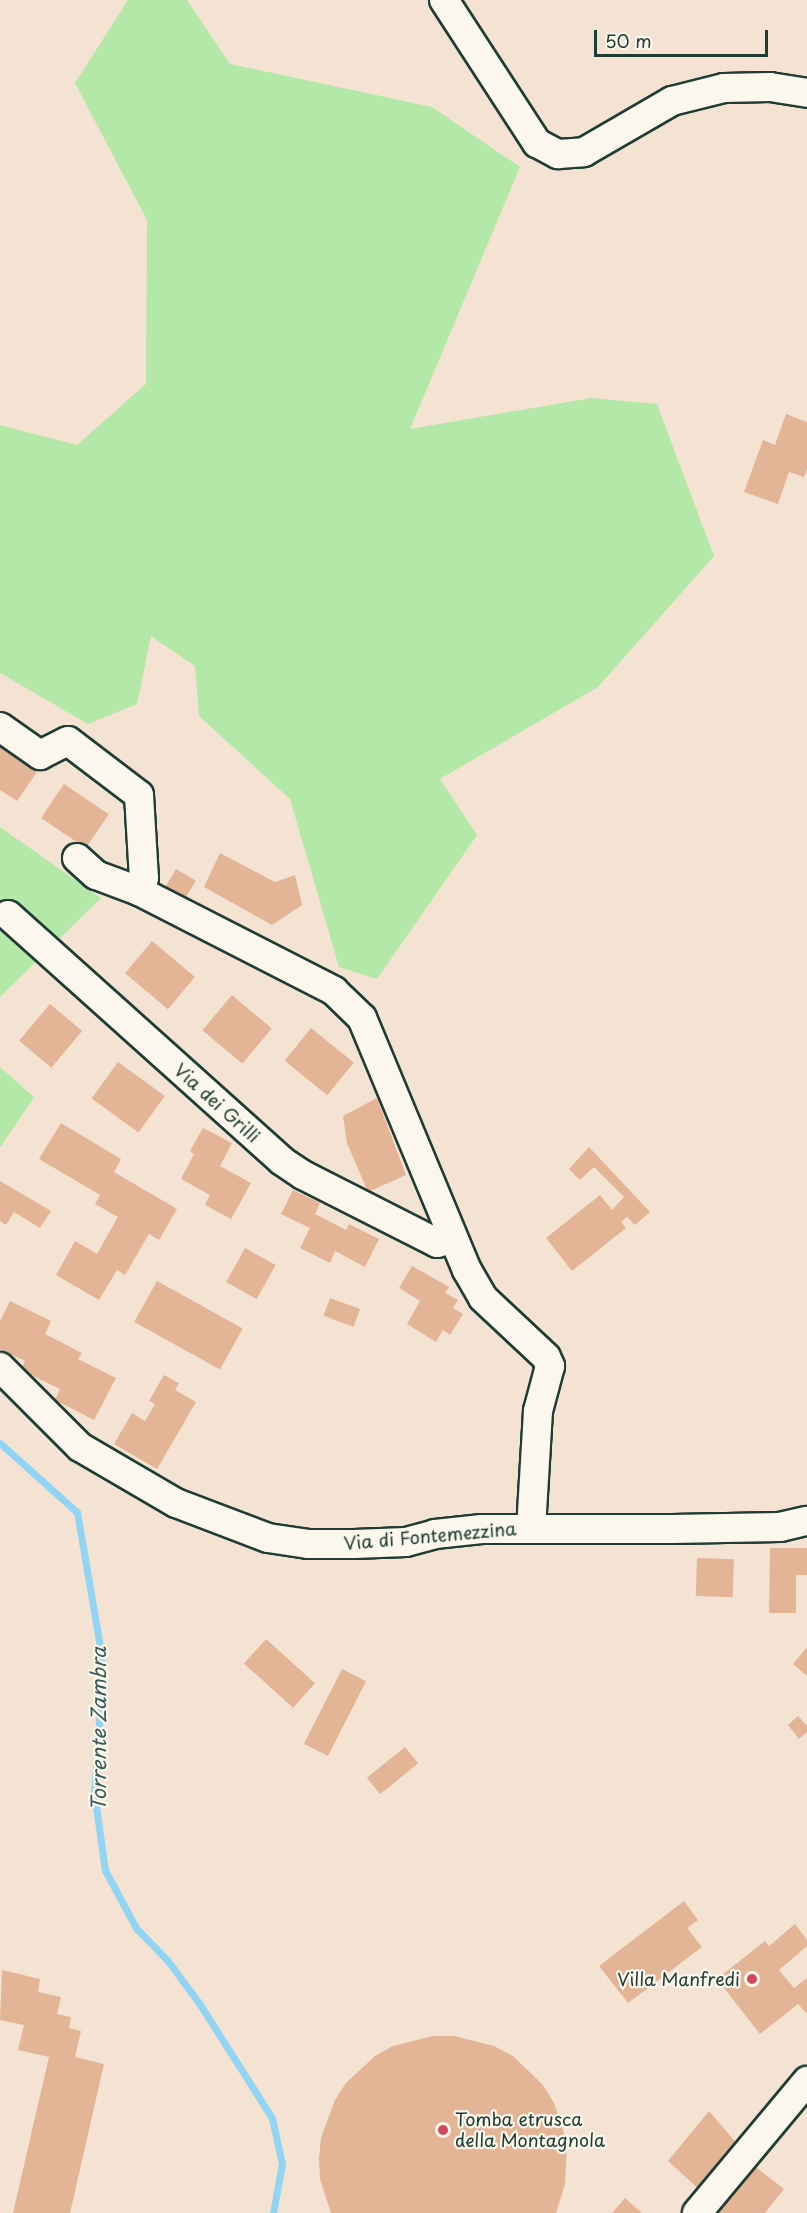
<!DOCTYPE html>
<html>
<head>
<meta charset="utf-8">
<style>
	body { margin:0 }
	#map { position:relative; width:807px; height:2213px; overflow:hidden; background:#f4e3d2; font-family:"Playpen Sans",sans-serif }
	div>[style] { position:absolute }
	.green>* { inset:0; background:#b4e8a9 }
	.stream>* { height:7px; margin:-3.5px; padding:0 3.5px; transform-origin:3.5px; border-radius:3.5px; background:#91d4f3 }
	.building>* { inset:0; background:#e4b496; transform-origin:0 0 }
	.roads { filter:drop-shadow(2px 0 #1f3d34) drop-shadow(-2px 0 #1f3d34) drop-shadow(0 2px #1f3d34) drop-shadow(0 -2px #1f3d34) }
	.minor>* { height:28px; margin:-14px; padding:0 14px; transform-origin:14px; border-radius:14px; background:#fbf7ec }
	.dots>* { width:16px; height:16px; translate:-50% -50%; box-sizing:border-box; border:3px solid #fbf7ec; border-radius:50% }
	span { translate:-50% -50%; white-space:nowrap; text-align:center; line-height:1.15; -webkit-text-stroke:4.5px #fbf7ec; paint-order:stroke }
	.street-label { font-size:18px; color:#1f3d34 }
	.poi-label { font-size:18px; color:#1f3d34 }
	.right { translate:-100% -50%; text-align:right }
	.left { translate:0 -50%; text-align:left }
	.water-label { font-size:20px; color:#365b5a; font-style:italic }
	.scale { position:absolute; left:594px; top:30px; width:174px; height:27px; box-sizing:border-box; border:3px solid #1f3d34; border-top:0; padding-left:8px; font-size:18px; line-height:21px; white-space:nowrap; color:#1f3d34; -webkit-text-stroke:4px #fbf7ec; paint-order:stroke }
</style>
</head>
<body>
<div id="map">
	<div class="green">
		<i style="clip-path:polygon(128px 0,187px 0,230px 64px,432px 107px,520px 167px,410px 429px,591px 398px,657px 404px,714px 556px,598px 687px,440px 779px,477px 835px,377px 979px,339px 967px,290px 799px,199px 716px,195px 666px,151px 636px,137px 704px,88px 724px,0 673px,0 425px,77px 445px,146px 384px,147px 220px,75px 83px)"></i>
		<i style="clip-path:polygon(0 827px,101px 898px,0 997px)"></i>
		<i style="clip-path:polygon(0 1067px,34px 1097px,1px 1146px,0 1146px)"></i>
	</div>
	<div class="stream">
		<i style="left:0;top:1443px;width:103px;rotate:41.9deg"></i>
		<i style="left:77px;top:1512px;width:142px;rotate:80.3deg"></i>
		<i style="left:101px;top:1652px;width:79px;rotate:91.5deg"></i>
		<i style="left:99px;top:1731px;width:61px;rotate:94.7deg"></i>
		<i style="left:94px;top:1792px;width:79px;rotate:82deg"></i>
		<i style="left:105px;top:1870px;width:66px;rotate:61.9deg"></i>
		<i style="left:136px;top:1928px;width:46px;rotate:45.9deg"></i>
		<i style="left:168px;top:1961px;width:52px;rotate:53.6deg"></i>
		<i style="left:199px;top:2003px;width:136px;rotate:57.6deg"></i>
		<i style="left:272px;top:2118px;width:47px;rotate:77.7deg"></i>
		<i style="left:282px;top:2164px;width:50px;rotate:100.4deg"></i>
	</div>
	<div class="building">
		<i style="clip-path:polygon(786px 414px,807px 422px,807px 469px,804px 477px,789px 472px,778px 504px,744px 492px,763px 440px,775px 445px)"></i>
		<i style="clip-path:polygon(0 738px,41px 766px,17px 801px,0 790px)"></i>
		<i style="left:64px;top:784px;width:54px;height:41px;rotate:34deg"></i>
		<i style="clip-path:polygon(220px 853px,275px 882px,295px 875px,302px 905px,272px 925px,204px 887px)"></i>
		<i style="left:176px;top:869px;width:23px;height:26px;rotate:31deg"></i>
		<i style="left:152px;top:941px;width:56px;height:42px;rotate:40deg"></i>
		<i style="left:232px;top:995px;width:52px;height:46px;rotate:40deg"></i>
		<i style="left:50px;top:1004px;width:42px;height:48px;rotate:40deg"></i>
		<i style="left:311px;top:1028px;width:55px;height:42px;rotate:39deg"></i>
		<i style="left:118px;top:1062px;width:58px;height:45px;rotate:36deg"></i>
		<i style="clip-path:polygon(377px 1098px,406px 1175px,368px 1192px,347px 1143px,343px 1116px)"></i>
		<i style="clip-path:polygon(61px 1123px,121px 1159px,114px 1172px,177px 1209px,159px 1240px,149px 1234px,125px 1275px,117px 1270px,99px 1300px,56px 1275px,75px 1241px,97px 1254px,118px 1217px,95px 1204px,100px 1195px,39px 1159px)"></i>
		<i style="clip-path:polygon(203px 1128px,232px 1143px,220px 1166px,251px 1183px,231px 1219px,205px 1205px,210px 1195px,181px 1179px,194px 1154px,190px 1151px)"></i>
		<i style="clip-path:polygon(589px 1147px,650px 1212px,635px 1225px,627px 1217px,621px 1222px,626px 1228px,572px 1271px,546px 1238px,600px 1195px,612px 1210px,624px 1197px,594px 1167px,580px 1180px,569px 1169px)"></i>
		<i style="clip-path:polygon(0 1181px,51px 1211px,40px 1228px,14px 1212px,6px 1225px,0 1221px)"></i>
		<i style="clip-path:polygon(293px 1190px,320px 1203px,315px 1214px,346px 1230px,349px 1224px,379px 1239px,365px 1267px,335px 1251px,330px 1263px,300px 1248px,310px 1228px,281px 1214px)"></i>
		<i style="left:245px;top:1248px;width:35px;height:39px;rotate:29deg"></i>
		<i style="clip-path:polygon(412px 1266px,449px 1287px,445px 1293px,458px 1300px,453px 1308px,463px 1314px,450px 1335px,443px 1330px,436px 1342px,407px 1324px,420px 1301px,399px 1288px)"></i>
		<i style="left:157px;top:1281px;width:98px;height:47px;rotate:29deg"></i>
		<i style="left:330px;top:1298px;width:32px;height:19px;rotate:20deg"></i>
		<i style="clip-path:polygon(10px 1301px,51px 1321px,45px 1334px,82px 1353px,78px 1359px,116px 1378px,94px 1420px,55px 1400px,60px 1389px,21px 1370px,25px 1361px,0 1349px,0 1321px)"></i>
		<i style="clip-path:polygon(164px 1375px,179px 1383px,175px 1390px,196px 1402px,157px 1469px,114px 1444px,132px 1413px,145px 1421px,155px 1404px,149px 1401px)"></i>
		<i style="clip-path:polygon(770px 1548px,807px 1548px,807px 1575px,796px 1575px,796px 1613px,769px 1613px)"></i>
		<i style="left:697px;top:1558px;width:37px;height:38px;rotate:2deg"></i>
		<i style="left:266px;top:1639px;width:66px;height:33px;rotate:42deg"></i>
		<i style="clip-path:polygon(807px 1647px,807px 1676px,793px 1664px)"></i>
		<i style="left:342px;top:1669px;width:27px;height:84px;rotate:27deg"></i>
		<i style="clip-path:polygon(798px 1716px,807px 1726px,807px 1732px,799px 1739px,788px 1725px)"></i>
		<i style="left:405px;top:1747px;width:21px;height:49px;rotate:51deg"></i>
		<i style="clip-path:polygon(684px 1901px,698px 1920px,687px 1928px,702px 1947px,628px 2003px,599px 1966px)"></i>
		<i style="clip-path:polygon(795px 1924px,807px 1940px,807px 1946px,779px 1970px,794px 1988px,807px 1978px,807px 2014px,798px 2004px,760px 2034px,717px 1979px,765px 1941px,769px 1946px)"></i>
		<i style="clip-path:polygon(2px 1970px,40px 1979px,38px 1992px,61px 1997px,57px 2014px,71px 2017px,69px 2028px,81px 2031px,75px 2057px,104px 2064px,70px 2213px,13px 2213px,49px 2057px,18px 2050px,24px 2025px,0 2020px)"></i>
		<i style="clip-path:polygon(433px 2036px,454px 2036px,494px 2046px,513px 2056px,543px 2085px,554px 2103px,567px 2142px,565px 2184px,556px 2213px,331px 2213px,320px 2179px,319px 2159px,321px 2138px,335px 2100px,346px 2083px,375px 2056px,393px 2046px)"></i>
		<i style="clip-path:polygon(709px 2111px,738px 2145px,701px 2191px,668px 2161px)"></i>
		<i style="clip-path:polygon(753px 2165px,784px 2189px,765px 2213px,717px 2213px)"></i>
		<i style="clip-path:polygon(625px 2198px,642px 2213px,612px 2213px)"></i>
	</div>
	<div class="roads">
		<div class="minor">
			<i style="left:444px;top:0;width:171px;rotate:57deg"></i>
			<i style="left:537px;top:143px;width:24px;rotate:28deg"></i>
			<i style="left:558px;top:154px;width:26px;rotate:-4deg"></i>
			<i style="left:584px;top:152px;width:102px;rotate:-30.1deg"></i>
			<i style="left:672px;top:101px;width:54px;rotate:-14deg"></i>
			<i style="left:724px;top:88px;width:46px;rotate:-1.2deg"></i>
			<i style="left:770px;top:87px;width:37px;rotate:9deg"></i>
			<i style="left:0;top:727px;width:49px;rotate:35deg"></i>
			<i style="left:40px;top:755px;width:31px;rotate:-27deg"></i>
			<i style="left:68px;top:741px;width:89px;rotate:37.3deg"></i>
			<i style="left:139px;top:795px;width:83px;rotate:86.6deg"></i>
			<i style="left:144px;top:878px;width:14px;rotate:111deg"></i>
			<i style="left:77px;top:858px;width:25px;rotate:42deg"></i>
			<i style="left:96px;top:875px;width:46px;rotate:20.4deg"></i>
			<i style="left:139px;top:891px;width:219px;rotate:27.1deg"></i>
			<i style="left:334px;top:991px;width:39px;rotate:44deg"></i>
			<i style="left:362px;top:1018px;width:273px;rotate:67.4deg"></i>
			<i style="left:467px;top:1270px;width:32px;rotate:60deg"></i>
			<i style="left:483px;top:1298px;width:86px;rotate:43.1deg"></i>
			<i style="left:546px;top:1357px;width:10px;rotate:66deg"></i>
			<i style="left:550px;top:1366px;width:47px;rotate:104.9deg"></i>
			<i style="left:538px;top:1411px;width:118px;rotate:93.4deg"></i>
			<i style="left:8px;top:915px;width:368px;rotate:41.9deg"></i>
			<i style="left:282px;top:1161px;width:25px;rotate:34deg"></i>
			<i style="left:303px;top:1175px;width:150px;rotate:26.9deg"></i>
			<i style="left:437px;top:1243px;width:17px;rotate:-17deg"></i>
			<i style="left:0;top:1367px;width:113px;rotate:45deg"></i>
			<i style="left:80px;top:1447px;width:111px;rotate:30.3deg"></i>
			<i style="left:176px;top:1503px;width:98px;rotate:20.8deg"></i>
			<i style="left:268px;top:1538px;width:40px;rotate:8.5deg"></i>
			<i style="left:308px;top:1544px;width:46px"></i>
			<i style="left:354px;top:1544px;width:52px;rotate:-2.2deg"></i>
			<i style="left:406px;top:1542px;width:30px;rotate:-15deg"></i>
			<i style="left:435px;top:1534px;width:47px;rotate:-6.1deg"></i>
			<i style="left:482px;top:1529px;width:190px"></i>
			<i style="left:672px;top:1529px;width:108px;rotate:-1.1deg"></i>
			<i style="left:780px;top:1527px;width:28px;rotate:-13deg"></i>
			<i style="left:697px;top:2213px;width:172px;rotate:-50.2deg"></i>
		</div>
	</div>
	<div class="dots">
		<i style="left:752px;top:1979px;background:#d1495b"></i>
		<i style="left:443px;top:2130px;background:#d1495b"></i>
	</div>
	<div class="street-label">
		<span style="left:217px;top:1103px;rotate:42deg">Via dei Grilli</span>
		<span style="left:430px;top:1536px;rotate:-5deg">Via di Fontemezzina</span>
	</div>
	<div class="poi-label">
		<span class="right" style="left:740px;top:1979px">Villa Manfredi</span>
		<span class="left" style="left:455px;top:2130px">Tomba etrusca<br>della Montagnola</span>
	</div>
	<div class="water-label">
		<span style="left:98px;top:1729px;rotate:-90deg">Torrente Zambra</span>
	</div>
	<div class="scale">50 m</div>
</div>
</body>
</html>
